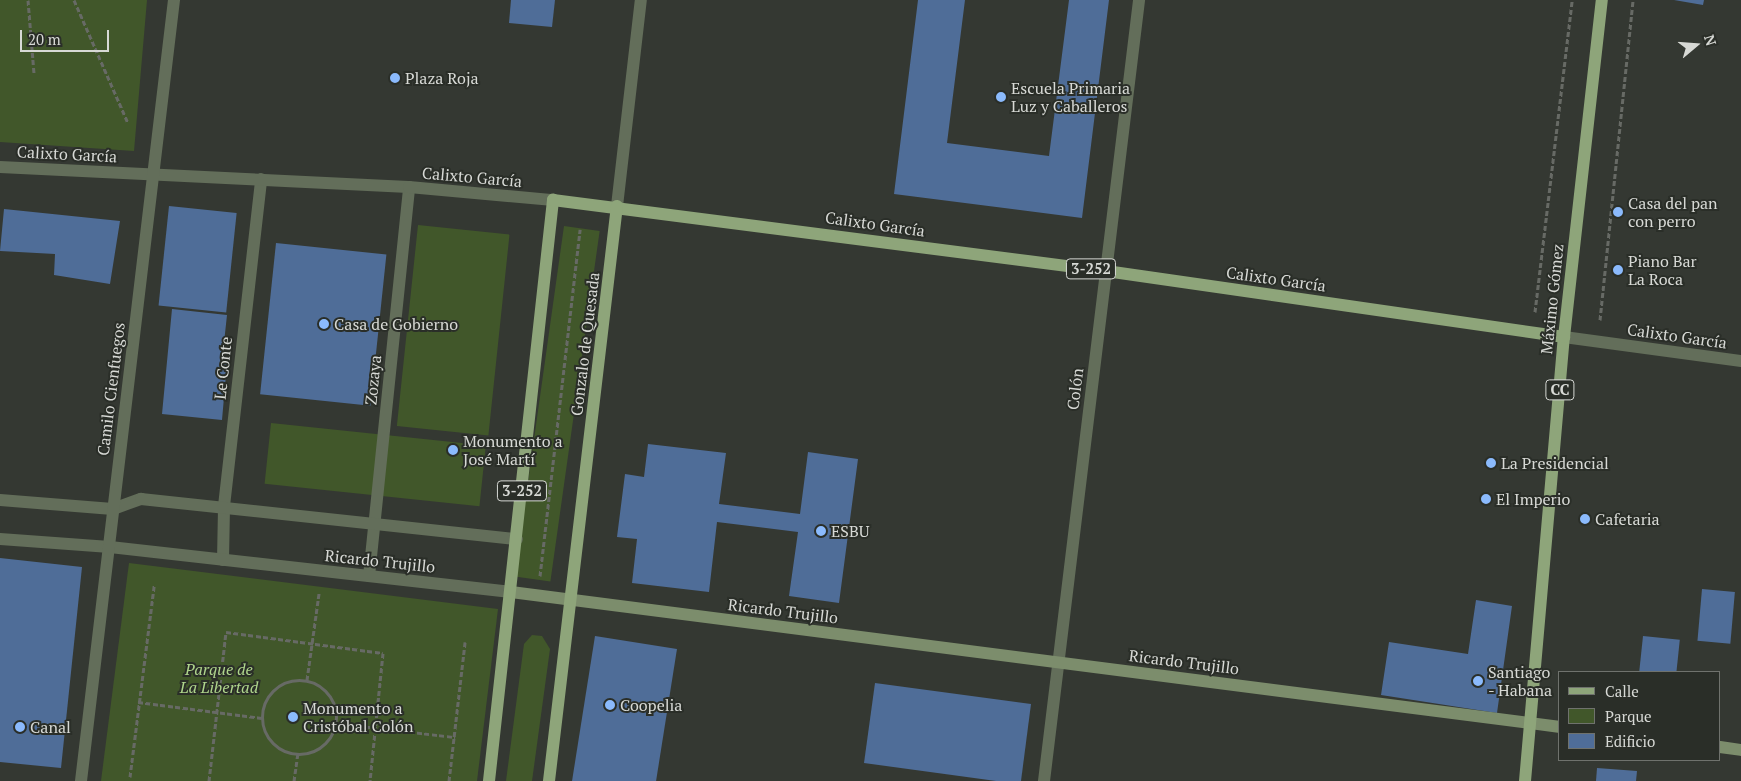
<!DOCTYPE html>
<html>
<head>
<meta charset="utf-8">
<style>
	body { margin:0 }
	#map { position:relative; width:1741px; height:781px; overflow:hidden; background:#343832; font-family:"PT Serif",serif }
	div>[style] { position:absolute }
	.green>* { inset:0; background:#41572a; transform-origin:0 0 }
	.building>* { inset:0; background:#4f6d98; transform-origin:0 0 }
	.path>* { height:3px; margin-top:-1.5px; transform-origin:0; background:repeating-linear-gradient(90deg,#676a65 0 5px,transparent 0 7.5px) }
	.path>.ring { margin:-1.5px; padding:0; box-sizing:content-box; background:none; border:3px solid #676a65; border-radius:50% }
	.service>* { height:12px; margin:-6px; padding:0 6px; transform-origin:6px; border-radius:6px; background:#636e5a }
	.minor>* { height:12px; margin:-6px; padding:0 6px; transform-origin:6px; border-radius:6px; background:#636e5a }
	.secondary>* { height:12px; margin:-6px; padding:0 6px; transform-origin:6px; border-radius:6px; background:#7c8d6c }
	.primary>* { height:12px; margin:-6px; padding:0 6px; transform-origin:6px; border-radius:6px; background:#8ea57a }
	.dots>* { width:14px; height:14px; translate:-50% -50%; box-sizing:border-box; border:2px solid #2a2e28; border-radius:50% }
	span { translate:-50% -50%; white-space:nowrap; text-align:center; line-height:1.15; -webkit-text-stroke:4px #2a2e28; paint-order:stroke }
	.shield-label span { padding:1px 4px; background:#2a2e28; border:1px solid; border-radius:4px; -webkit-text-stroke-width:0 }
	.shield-label { font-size:15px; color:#d7d9d5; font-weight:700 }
	.poi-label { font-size:16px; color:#d7d9d5 }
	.left { translate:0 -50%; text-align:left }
	.street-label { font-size:16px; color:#d7d9d5 }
	.park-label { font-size:16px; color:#afd58c; font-style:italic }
	.legend { position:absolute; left:1558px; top:671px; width:162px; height:90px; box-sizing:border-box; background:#2a2e28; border:1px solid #6f726d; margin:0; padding:6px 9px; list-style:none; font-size:15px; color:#d7d9d5 }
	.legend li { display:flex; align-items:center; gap:10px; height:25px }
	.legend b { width:25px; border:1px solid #6f726d }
	.north { position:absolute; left:1671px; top:20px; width:50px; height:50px; -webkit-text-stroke:4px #2a2e28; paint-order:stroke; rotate:72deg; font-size:14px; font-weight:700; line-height:20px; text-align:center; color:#d7d9d5 }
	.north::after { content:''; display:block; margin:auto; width:18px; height:22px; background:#d7d9d5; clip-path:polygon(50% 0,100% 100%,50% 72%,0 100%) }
	.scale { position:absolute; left:20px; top:30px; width:89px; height:22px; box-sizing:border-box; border:2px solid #d7d9d5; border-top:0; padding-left:6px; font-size:15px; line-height:18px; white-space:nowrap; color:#d7d9d5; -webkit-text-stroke:4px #2a2e28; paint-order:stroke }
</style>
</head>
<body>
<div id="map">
	<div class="green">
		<i style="clip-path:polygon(0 0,147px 0,134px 151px,0 142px)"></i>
		<i style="left:418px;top:225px;width:92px;height:202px;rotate:6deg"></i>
		<i style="left:564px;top:226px;width:36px;height:354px;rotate:8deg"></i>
		<i style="left:271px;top:423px;width:216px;height:61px;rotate:6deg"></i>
		<i style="clip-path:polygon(129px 563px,498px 609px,477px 781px,101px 781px)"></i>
		<i style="clip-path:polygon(532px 635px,542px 636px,550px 649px,532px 781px,506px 781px,524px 644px)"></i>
	</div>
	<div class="building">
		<i style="clip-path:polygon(511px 0,555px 0,552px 27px,509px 23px)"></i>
		<i style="clip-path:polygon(918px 0,965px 0,947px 143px,1049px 156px,1069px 0,1109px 0,1082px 218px,894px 194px)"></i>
		<i style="clip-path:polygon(1674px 0,1704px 0,1703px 5px)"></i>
		<i style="left:169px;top:206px;width:68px;height:100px;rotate:6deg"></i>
		<i style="clip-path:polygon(4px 209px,120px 221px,110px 284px,54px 275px,55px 254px,0 251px)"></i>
		<i style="left:276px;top:243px;width:111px;height:152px;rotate:6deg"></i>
		<i style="clip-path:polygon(172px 309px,227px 315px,223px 352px,228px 352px,222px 420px,162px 414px)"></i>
		<i style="clip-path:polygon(648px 444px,726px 453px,719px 504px,800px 514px,808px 452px,858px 459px,839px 603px,789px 596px,798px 532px,717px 522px,709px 592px,632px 583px,637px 539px,617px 537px,625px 474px,644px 477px)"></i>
		<i style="clip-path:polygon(0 558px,82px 567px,61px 768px,0 762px)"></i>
		<i style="left:1702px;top:589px;width:33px;height:52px;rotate:5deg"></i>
		<i style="clip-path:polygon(1476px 600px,1512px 606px,1497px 713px,1381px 695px,1389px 642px,1468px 654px)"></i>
		<i style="left:595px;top:636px;width:83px;height:147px;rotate:9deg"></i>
		<i style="left:1643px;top:636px;width:37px;height:36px;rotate:6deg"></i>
		<i style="clip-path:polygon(875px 683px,1031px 704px,1021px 781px,996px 781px,864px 763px)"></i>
		<i style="clip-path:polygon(1597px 768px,1637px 771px,1636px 781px,1596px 781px)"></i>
	</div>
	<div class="path">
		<i style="left:28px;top:0;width:73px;rotate:85.3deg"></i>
		<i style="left:74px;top:0;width:134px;rotate:66.3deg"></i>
		<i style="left:1535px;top:312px;width:314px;rotate:-83.2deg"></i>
		<i style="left:1600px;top:320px;width:322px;rotate:-84.1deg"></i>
		<i style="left:540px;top:576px;width:349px;rotate:-83.4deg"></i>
		<i style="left:307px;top:680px;width:88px;rotate:-82.1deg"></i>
		<i class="ring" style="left:262px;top:680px;width:71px;height:71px"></i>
		<i style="left:138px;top:702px;width:125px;rotate:7.4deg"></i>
		<i style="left:335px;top:723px;width:121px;rotate:6.7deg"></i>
		<i style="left:130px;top:777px;width:193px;rotate:-82.8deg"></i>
		<i style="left:209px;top:781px;width:150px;rotate:-83.5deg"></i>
		<i style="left:226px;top:632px;width:158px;rotate:7.6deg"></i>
		<i style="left:383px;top:653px;width:129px;rotate:95.8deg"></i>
		<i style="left:294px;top:781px;width:27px;rotate:-82deg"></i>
		<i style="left:449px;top:781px;width:140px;rotate:-83.4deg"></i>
	</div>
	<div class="service">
		<i style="left:223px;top:560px;width:54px;rotate:-88.9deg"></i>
		<i style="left:224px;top:506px;width:329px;rotate:-83.5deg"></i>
		<i style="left:369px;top:576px;width:391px;rotate:-84.1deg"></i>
	</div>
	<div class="minor">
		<i style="left:0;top:167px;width:409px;rotate:2.8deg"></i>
		<i style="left:409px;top:187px;width:145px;rotate:5.2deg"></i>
		<i style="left:617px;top:206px;width:207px;rotate:-83.4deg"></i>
		<i style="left:1564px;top:337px;width:179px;rotate:7.7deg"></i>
		<i style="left:0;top:500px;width:113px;rotate:4.6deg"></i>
		<i style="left:113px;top:509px;width:30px;rotate:-20deg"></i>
		<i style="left:141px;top:499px;width:378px;rotate:6.1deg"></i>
		<i style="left:0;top:539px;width:110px;rotate:4.2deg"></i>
		<i style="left:110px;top:547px;width:404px;rotate:6.4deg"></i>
		<i style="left:81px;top:781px;width:787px;rotate:-83.21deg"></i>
		<i style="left:1044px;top:781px;width:787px;rotate:-83.06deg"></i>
	</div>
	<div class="secondary">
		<i style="left:511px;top:592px;width:1058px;rotate:7.33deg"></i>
		<i style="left:1720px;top:747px;width:21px;rotate:8deg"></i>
	</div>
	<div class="primary">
		<i style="left:489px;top:781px;width:585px;rotate:-83.71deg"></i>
		<i style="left:553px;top:200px;width:558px;rotate:7.32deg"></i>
		<i style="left:1106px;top:271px;width:463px;rotate:8.2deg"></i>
		<i style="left:549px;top:781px;width:579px;rotate:-83.26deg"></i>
		<i style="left:1525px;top:781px;width:446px;rotate:-85deg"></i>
		<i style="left:1564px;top:337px;width:339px;rotate:-83.6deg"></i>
	</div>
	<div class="dots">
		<i style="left:395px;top:78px;background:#8bbafc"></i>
		<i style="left:1001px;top:97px;background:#8bbafc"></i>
		<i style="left:1618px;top:212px;background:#8bbafc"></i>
		<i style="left:1618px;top:270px;background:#8bbafc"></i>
		<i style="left:324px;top:324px;background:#8bbafc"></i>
		<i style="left:453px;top:450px;background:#8bbafc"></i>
		<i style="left:1491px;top:463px;background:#8bbafc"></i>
		<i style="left:1486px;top:499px;background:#8bbafc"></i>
		<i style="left:1585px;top:519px;background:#8bbafc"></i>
		<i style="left:821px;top:531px;background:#8bbafc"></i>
		<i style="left:1478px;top:681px;background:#8bbafc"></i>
		<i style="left:610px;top:705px;background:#8bbafc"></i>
		<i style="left:293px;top:717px;background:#8bbafc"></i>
		<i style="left:20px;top:727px;background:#8bbafc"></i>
	</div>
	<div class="shield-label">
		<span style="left:1091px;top:269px">3-252</span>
		<span style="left:1560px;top:390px">CC</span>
		<span style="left:522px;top:491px">3-252</span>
	</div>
	<div class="poi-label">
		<span class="left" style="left:405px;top:78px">Plaza Roja</span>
		<span class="left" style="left:1011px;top:97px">Escuela Primaria<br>Luz y Caballeros</span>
		<span class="left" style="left:1628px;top:212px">Casa del pan<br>con perro</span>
		<span class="left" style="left:1628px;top:270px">Piano Bar<br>La Roca</span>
		<span class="left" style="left:334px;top:324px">Casa de Gobierno</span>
		<span class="left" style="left:463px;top:450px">Monumento a<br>José Martí</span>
		<span class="left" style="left:1501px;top:463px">La Presidencial</span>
		<span class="left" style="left:1496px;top:499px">El Imperio</span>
		<span class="left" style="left:1595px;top:519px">Cafetaria</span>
		<span class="left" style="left:831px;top:531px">ESBU</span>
		<span class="left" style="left:1488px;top:681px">Santiago<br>- Habana</span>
		<span class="left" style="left:620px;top:705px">Coopelia</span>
		<span class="left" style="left:303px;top:717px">Monumento a<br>Cristóbal Colón</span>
		<span class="left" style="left:30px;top:727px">Canal</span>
	</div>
	<div class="street-label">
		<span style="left:67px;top:154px;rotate:3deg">Calixto García</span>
		<span style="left:472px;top:177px;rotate:5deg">Calixto García</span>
		<span style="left:875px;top:224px;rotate:8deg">Calixto García</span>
		<span style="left:1276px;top:279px;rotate:8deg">Calixto García</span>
		<span style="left:1552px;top:299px;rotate:-84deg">Máximo Gómez</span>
		<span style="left:1677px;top:336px;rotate:8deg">Calixto García</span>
		<span style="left:585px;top:344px;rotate:-83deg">Gonzalo de Quesada</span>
		<span style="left:223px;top:368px;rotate:-84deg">Le Conte</span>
		<span style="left:373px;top:380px;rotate:-84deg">Zozaya</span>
		<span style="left:111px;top:389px;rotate:-83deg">Camilo Cienfuegos</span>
		<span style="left:1075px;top:389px;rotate:-83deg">Colón</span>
		<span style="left:380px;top:561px;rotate:6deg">Ricardo Trujillo</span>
		<span style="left:783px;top:611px;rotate:7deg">Ricardo Trujillo</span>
		<span style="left:1184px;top:662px;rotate:7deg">Ricardo Trujillo</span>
	</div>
	<div class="park-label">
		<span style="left:219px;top:678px">Parque de<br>La Libertad</span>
	</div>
	<ul class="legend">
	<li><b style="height:6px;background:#8ea57a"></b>Calle</li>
	<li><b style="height:14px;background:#41572a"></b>Parque</li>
	<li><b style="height:14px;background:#4f6d98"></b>Edificio</li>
	</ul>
	<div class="north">N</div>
	<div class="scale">20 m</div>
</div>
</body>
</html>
